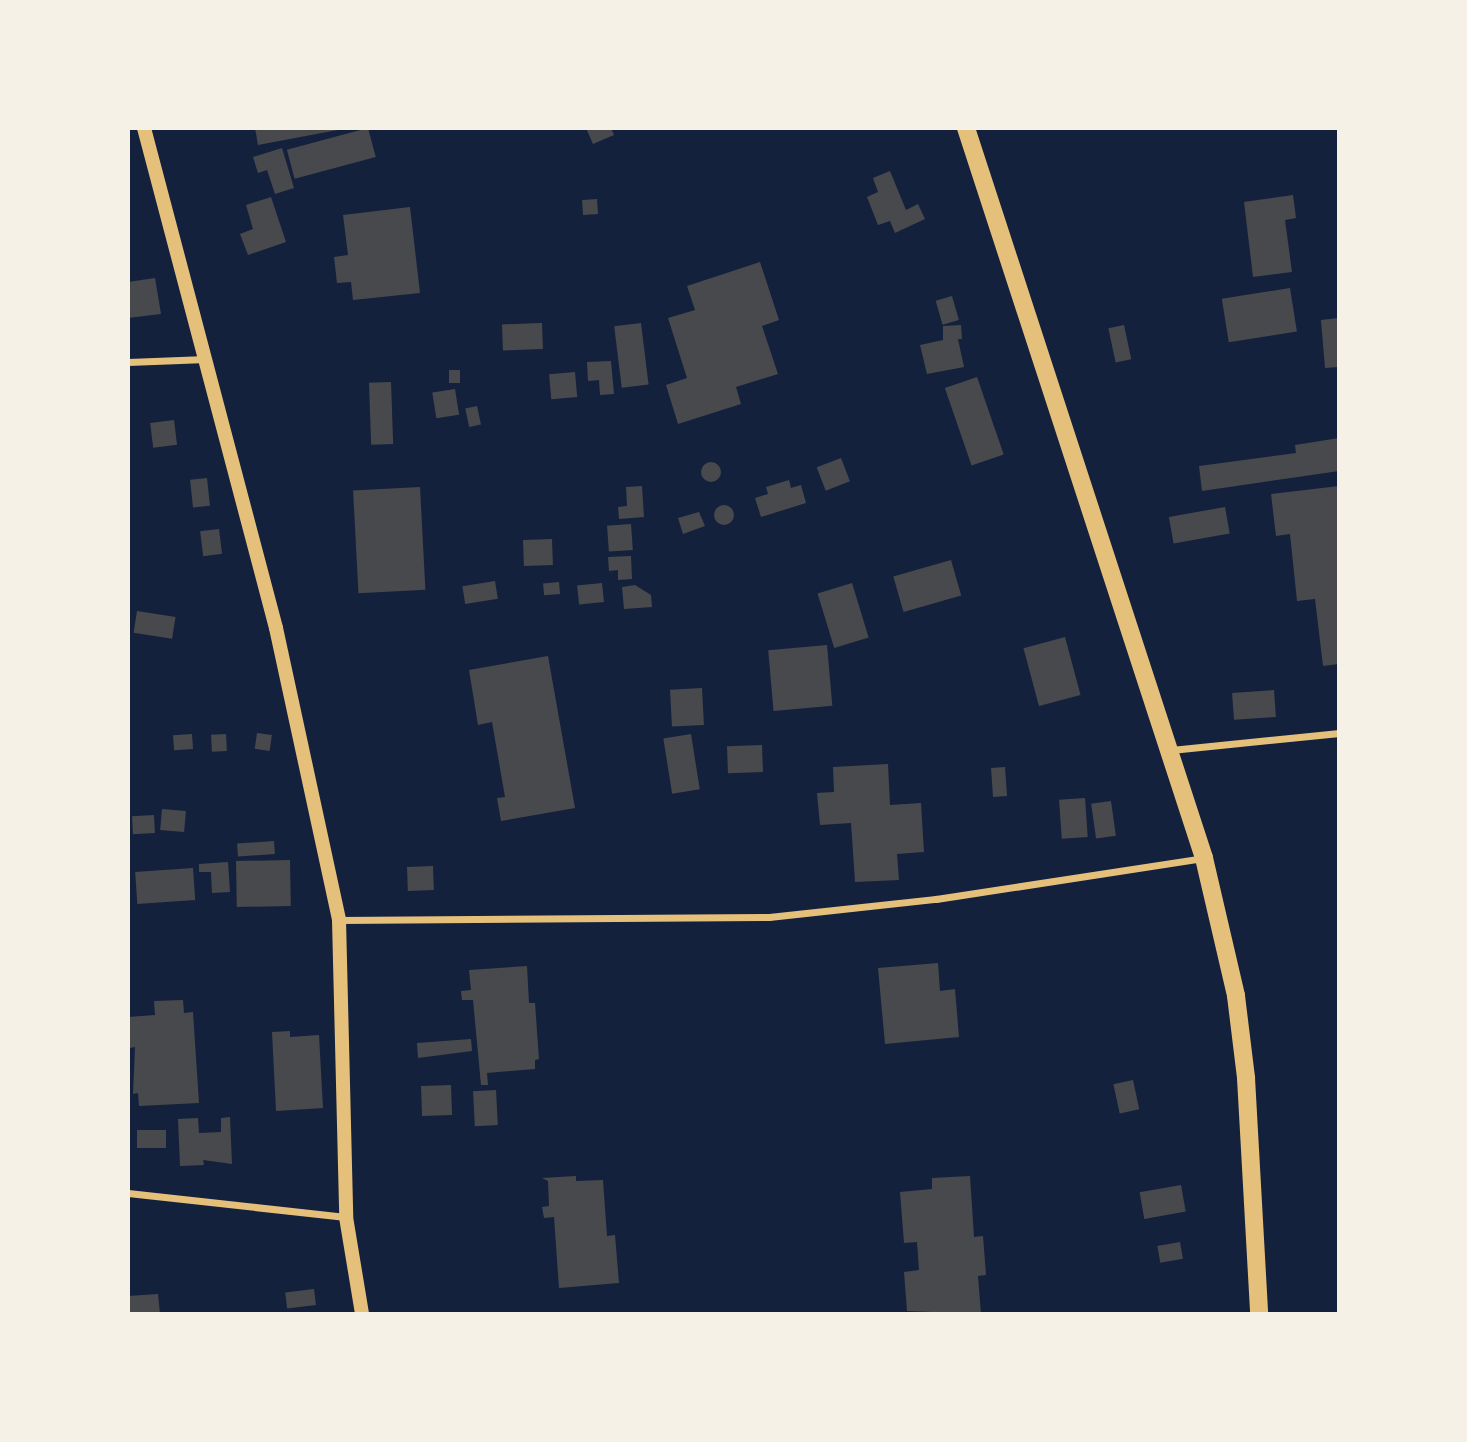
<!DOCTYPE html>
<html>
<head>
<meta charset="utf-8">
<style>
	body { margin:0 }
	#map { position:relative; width:1467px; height:1442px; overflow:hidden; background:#14213d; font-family:"Open Sans",sans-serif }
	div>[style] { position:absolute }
	.building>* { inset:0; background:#48494c; transform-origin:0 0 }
	.round { border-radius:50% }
	.minor>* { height:7px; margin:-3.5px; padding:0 3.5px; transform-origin:3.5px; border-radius:3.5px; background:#e5c07b }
	.secondary>* { height:14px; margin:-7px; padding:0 7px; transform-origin:7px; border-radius:7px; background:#e5c07b }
	.primary>* { height:18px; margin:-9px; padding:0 9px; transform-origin:9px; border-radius:9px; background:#e5c07b }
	span { translate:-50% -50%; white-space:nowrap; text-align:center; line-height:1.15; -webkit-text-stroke:6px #f6f1e7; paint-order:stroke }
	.frame { position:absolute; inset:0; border:130px solid #f6f1e7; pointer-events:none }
</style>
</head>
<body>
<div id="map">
	<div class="building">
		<i style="clip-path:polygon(255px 128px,343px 128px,343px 129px,258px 145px)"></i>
		<i style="left:368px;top:128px;width:30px;height:84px;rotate:75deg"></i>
		<i style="clip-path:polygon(586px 128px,611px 128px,614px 135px,593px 144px)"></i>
		<i style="clip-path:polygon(282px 148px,294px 188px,275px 194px,267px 170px,258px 173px,253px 157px)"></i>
		<i style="clip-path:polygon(890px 171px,906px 210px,918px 204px,925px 219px,895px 233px,890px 221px,878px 225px,867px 197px,878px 192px,873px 178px)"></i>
		<i style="clip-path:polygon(1293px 195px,1296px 218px,1285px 220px,1292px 272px,1253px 277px,1244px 202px)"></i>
		<i style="clip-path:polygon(271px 197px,286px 242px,248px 255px,240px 234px,253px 229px,246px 205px)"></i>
		<i style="left:597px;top:199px;width:15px;height:15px;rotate:86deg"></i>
		<i style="clip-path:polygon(410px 207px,420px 293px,353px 300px,351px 282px,337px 283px,334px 257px,348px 255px,343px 215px)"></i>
		<i style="clip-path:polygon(760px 262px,779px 320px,762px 326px,778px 374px,736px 387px,741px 404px,678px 424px,666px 385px,687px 378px,668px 318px,695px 310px,687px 286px)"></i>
		<i style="clip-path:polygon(155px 278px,161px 314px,128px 318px,128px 282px)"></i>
		<i style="left:1290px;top:288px;width:44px;height:69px;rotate:81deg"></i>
		<i style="left:952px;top:296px;width:25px;height:17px;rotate:74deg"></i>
		<i style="clip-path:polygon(1339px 318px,1339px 367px,1325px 368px,1321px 320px)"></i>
		<i style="left:542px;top:323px;width:26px;height:40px;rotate:88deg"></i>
		<i style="left:641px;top:323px;width:62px;height:27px;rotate:83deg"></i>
		<i style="clip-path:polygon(961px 325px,962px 339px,958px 339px,964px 367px,927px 374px,920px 345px,943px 340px,943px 326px)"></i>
		<i style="left:1124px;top:325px;width:35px;height:16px;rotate:78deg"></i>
		<i style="clip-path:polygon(611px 361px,614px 394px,600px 395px,599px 380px,588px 381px,587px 362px)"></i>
		<i style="left:449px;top:370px;width:11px;height:13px"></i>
		<i style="left:575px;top:372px;width:25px;height:26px;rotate:85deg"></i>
		<i style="left:977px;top:377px;width:82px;height:34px;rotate:71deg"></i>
		<i style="left:391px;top:382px;width:62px;height:22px;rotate:88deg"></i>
		<i style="left:455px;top:389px;width:26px;height:23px;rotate:81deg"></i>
		<i style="left:477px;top:406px;width:19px;height:12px;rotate:78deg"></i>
		<i style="left:174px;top:420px;width:25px;height:24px;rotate:83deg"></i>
		<i style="clip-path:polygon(1339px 438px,1339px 471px,1202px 491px,1199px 466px,1296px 453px,1295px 445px)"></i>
		<i style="left:841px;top:458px;width:25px;height:26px;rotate:69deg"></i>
		<i class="round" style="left:701px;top:462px;width:20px;height:20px"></i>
		<i style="left:207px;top:478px;width:28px;height:17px;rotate:84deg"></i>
		<i style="clip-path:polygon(789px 480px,791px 488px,801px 485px,806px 503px,761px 517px,755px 498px,768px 494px,766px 487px)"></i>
		<i style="clip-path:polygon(642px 486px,644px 517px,619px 519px,618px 507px,627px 506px,626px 487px)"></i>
		<i style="clip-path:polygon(1339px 486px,1339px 664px,1323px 666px,1315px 599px,1297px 601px,1290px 534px,1276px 536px,1271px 494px)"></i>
		<i style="left:420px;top:487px;width:103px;height:67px;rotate:87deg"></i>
		<i class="round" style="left:714px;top:505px;width:20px;height:20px"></i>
		<i style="left:1225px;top:507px;width:27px;height:57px;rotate:80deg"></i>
		<i style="clip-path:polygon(699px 512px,705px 526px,683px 534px,678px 518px)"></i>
		<i style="left:631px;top:524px;width:26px;height:24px;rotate:86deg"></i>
		<i style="left:219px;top:529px;width:25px;height:19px;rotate:83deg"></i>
		<i style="left:552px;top:539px;width:26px;height:29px;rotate:88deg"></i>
		<i style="clip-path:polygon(631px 556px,632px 579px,618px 580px,618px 570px,609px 571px,608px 557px)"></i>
		<i style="left:951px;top:560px;width:37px;height:60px;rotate:74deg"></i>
		<i style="left:495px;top:581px;width:18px;height:33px;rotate:81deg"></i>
		<i style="left:559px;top:582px;width:12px;height:16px;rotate:85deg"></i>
		<i style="left:602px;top:583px;width:19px;height:25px;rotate:84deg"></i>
		<i style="left:852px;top:583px;width:57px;height:36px;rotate:73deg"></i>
		<i style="clip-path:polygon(635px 585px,651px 595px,652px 607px,624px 609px,622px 587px)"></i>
		<i style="left:137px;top:611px;width:39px;height:22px;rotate:9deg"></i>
		<i style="left:1065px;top:637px;width:60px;height:43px;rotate:75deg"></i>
		<i style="left:827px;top:645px;width:61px;height:59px;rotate:85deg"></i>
		<i style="clip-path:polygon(548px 656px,575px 808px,501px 821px,497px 798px,505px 797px,492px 722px,478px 725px,469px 670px)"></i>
		<i style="left:702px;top:688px;width:37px;height:32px;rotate:87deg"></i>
		<i style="left:1274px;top:690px;width:27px;height:42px;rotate:86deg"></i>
		<i style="left:257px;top:733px;width:15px;height:16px;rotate:8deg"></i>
		<i style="left:192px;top:734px;width:15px;height:19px;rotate:86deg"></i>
		<i style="left:226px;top:734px;width:17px;height:15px;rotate:87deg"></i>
		<i style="left:691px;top:734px;width:56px;height:28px;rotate:81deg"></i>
		<i style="left:762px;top:745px;width:27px;height:35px;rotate:88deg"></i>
		<i style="clip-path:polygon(888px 764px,890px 805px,921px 803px,924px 852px,897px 854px,899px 880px,855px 882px,851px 823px,820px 825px,817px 793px,834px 792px,833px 767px)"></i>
		<i style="left:1005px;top:767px;width:29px;height:14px;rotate:86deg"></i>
		<i style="left:1085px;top:798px;width:39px;height:26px;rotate:86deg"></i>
		<i style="left:1111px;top:801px;width:35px;height:20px;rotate:82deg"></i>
		<i style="left:162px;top:809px;width:24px;height:21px;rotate:5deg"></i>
		<i style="left:154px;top:815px;width:18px;height:22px;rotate:87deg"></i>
		<i style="left:274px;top:841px;width:13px;height:37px;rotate:86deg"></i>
		<i style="left:290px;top:860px;width:46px;height:54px;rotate:89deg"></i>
		<i style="clip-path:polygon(228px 862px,230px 892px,212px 893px,211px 872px,199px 872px,199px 864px)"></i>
		<i style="left:433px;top:866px;width:24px;height:26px;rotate:88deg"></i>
		<i style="left:193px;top:868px;width:32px;height:58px;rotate:86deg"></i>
		<i style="clip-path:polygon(938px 963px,940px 991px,955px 989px,959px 1037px,885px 1044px,878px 968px)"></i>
		<i style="clip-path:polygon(527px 966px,529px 1003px,535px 1003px,539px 1059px,535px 1060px,535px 1069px,487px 1073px,488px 1085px,481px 1085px,473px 1000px,462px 1000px,461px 991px,471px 990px,469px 970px)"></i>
		<i style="clip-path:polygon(183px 1000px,184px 1013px,193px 1012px,199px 1103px,139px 1106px,138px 1093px,133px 1094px,135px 1047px,130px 1048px,128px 1017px,155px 1015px,154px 1001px)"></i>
		<i style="clip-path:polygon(290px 1031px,290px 1037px,319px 1035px,323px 1108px,276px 1111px,272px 1032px)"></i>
		<i style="clip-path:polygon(471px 1039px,472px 1051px,418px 1058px,417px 1043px)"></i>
		<i style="left:1133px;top:1080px;width:30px;height:20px;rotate:78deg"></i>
		<i style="left:451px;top:1085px;width:30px;height:30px;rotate:88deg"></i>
		<i style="left:496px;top:1090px;width:35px;height:23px;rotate:87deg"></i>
		<i style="clip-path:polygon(230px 1117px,232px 1164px,203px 1160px,204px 1165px,180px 1166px,178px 1119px,198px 1118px,199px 1133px,221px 1132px,221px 1118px)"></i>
		<i style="left:166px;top:1130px;width:18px;height:29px;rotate:90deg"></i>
		<i style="clip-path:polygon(576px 1176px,576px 1181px,603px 1180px,607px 1236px,615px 1235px,619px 1283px,559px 1288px,554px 1217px,544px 1218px,542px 1207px,549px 1206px,548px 1181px,542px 1178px)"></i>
		<i style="clip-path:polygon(970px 1176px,974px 1237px,983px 1236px,986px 1275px,978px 1276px,981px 1314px,907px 1311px,904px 1272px,919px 1270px,917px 1242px,904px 1243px,900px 1192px,932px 1189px,932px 1178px)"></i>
		<i style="left:1181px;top:1185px;width:27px;height:42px;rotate:80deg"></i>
		<i style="left:1180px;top:1242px;width:17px;height:23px;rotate:80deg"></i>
		<i style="left:314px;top:1289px;width:16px;height:29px;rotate:83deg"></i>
		<i style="clip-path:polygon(158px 1294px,160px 1314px,128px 1314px,128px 1296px)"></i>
	</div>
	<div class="minor">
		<i style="left:128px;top:362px;width:78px;rotate:-2.2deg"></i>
		<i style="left:1171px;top:750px;width:169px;rotate:-5.8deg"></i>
		<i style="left:339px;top:920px;width:430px;rotate:-0.4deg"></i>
		<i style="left:769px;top:917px;width:168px;rotate:-6.2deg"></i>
		<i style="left:936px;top:899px;width:270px;rotate:-8.7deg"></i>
		<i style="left:128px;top:1193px;width:219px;rotate:6.3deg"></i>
	</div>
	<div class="secondary">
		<i style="left:144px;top:128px;width:517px;rotate:75.21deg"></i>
		<i style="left:276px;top:628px;width:299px;rotate:77.8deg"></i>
		<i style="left:339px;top:920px;width:297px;rotate:88.6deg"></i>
		<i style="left:346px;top:1217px;width:98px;rotate:80.6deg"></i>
	</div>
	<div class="primary">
		<i style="left:966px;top:128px;width:768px;rotate:71.94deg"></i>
		<i style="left:1204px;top:858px;width:142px;rotate:76.9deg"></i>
		<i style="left:1236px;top:996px;width:83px;rotate:83deg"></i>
		<i style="left:1246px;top:1078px;width:236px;rotate:86.8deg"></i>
	</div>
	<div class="frame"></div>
</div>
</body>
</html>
